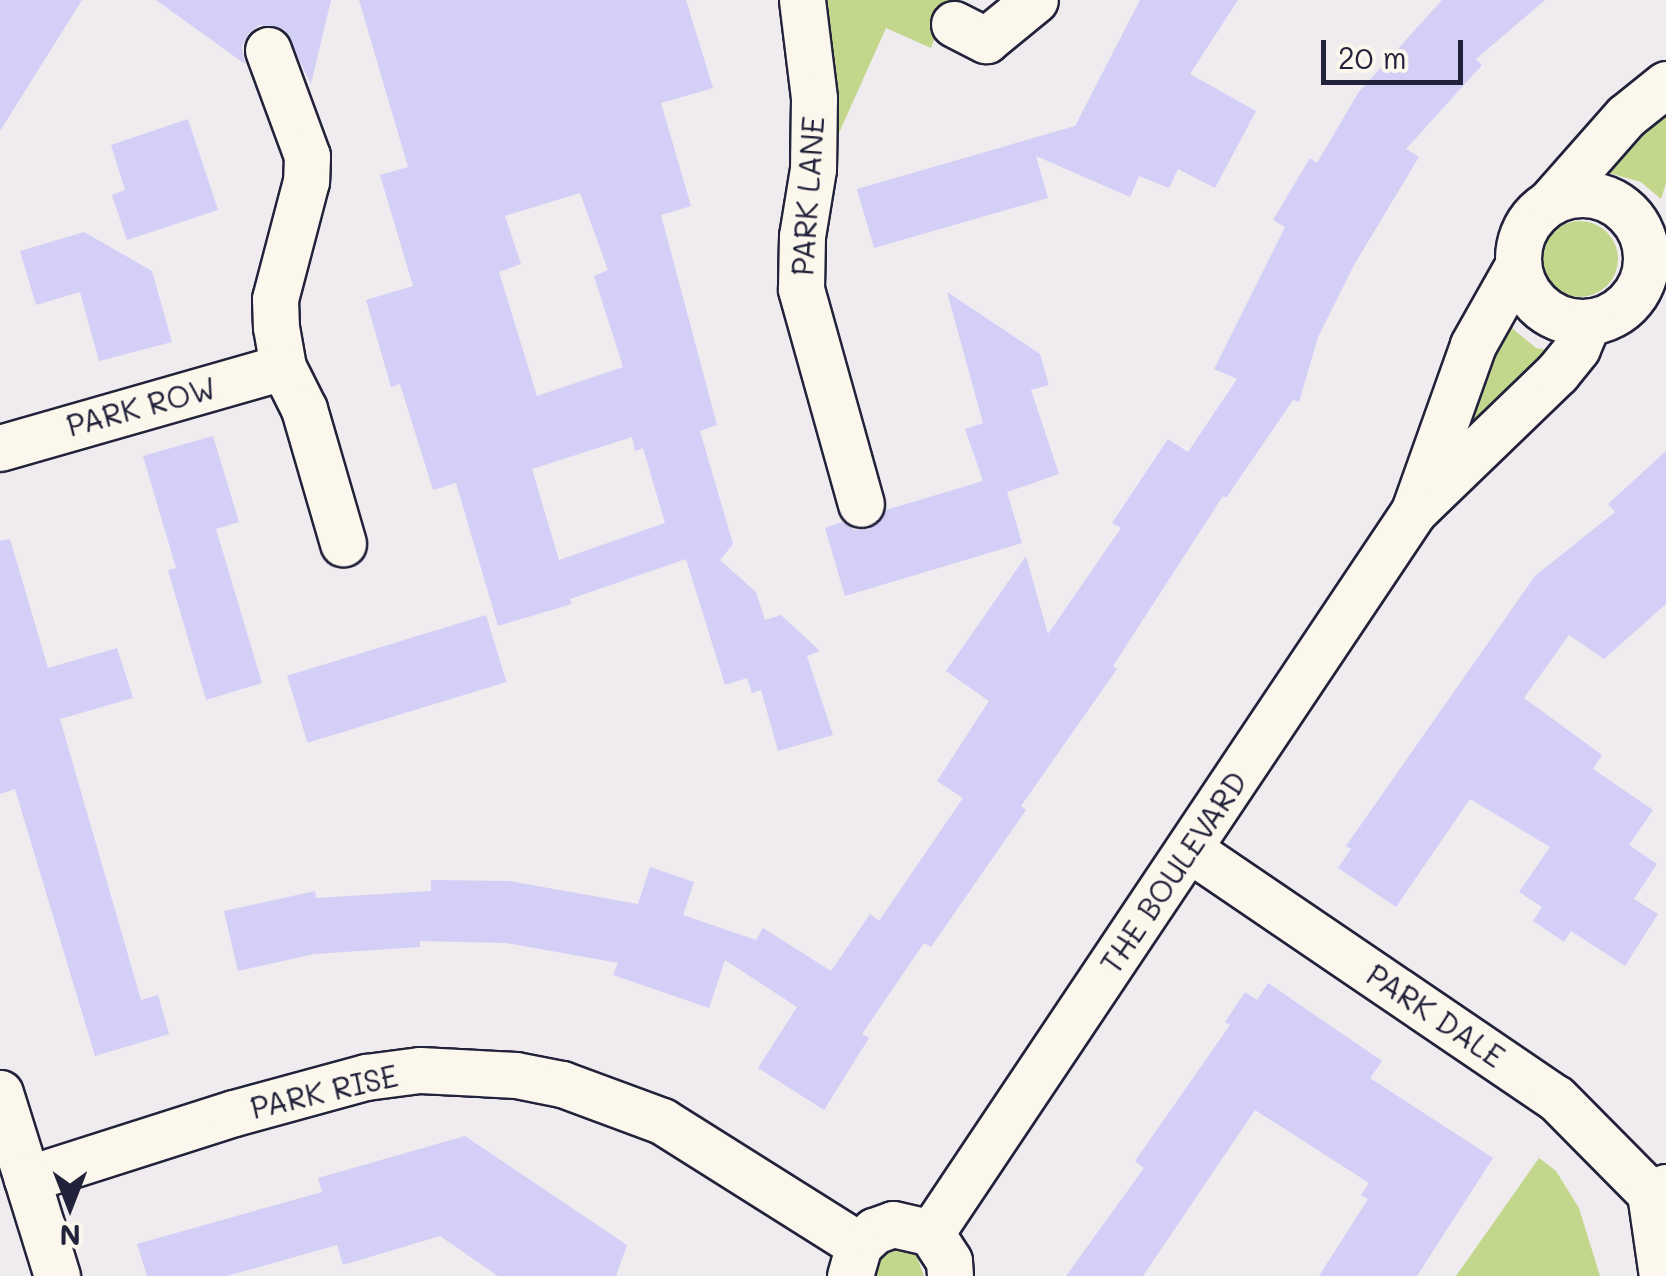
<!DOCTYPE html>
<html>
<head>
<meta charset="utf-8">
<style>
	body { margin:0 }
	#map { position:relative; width:1666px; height:1276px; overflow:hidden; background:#efebef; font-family:Mali,sans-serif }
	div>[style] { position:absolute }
	.green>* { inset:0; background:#c3d78c }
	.round { border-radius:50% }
	.building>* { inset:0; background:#d3cff7; transform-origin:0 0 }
	.roads { filter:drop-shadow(2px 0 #22223b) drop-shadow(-2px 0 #22223b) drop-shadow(0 2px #22223b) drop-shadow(0 -2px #22223b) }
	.minor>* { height:45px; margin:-22.5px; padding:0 22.5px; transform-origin:22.5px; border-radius:22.5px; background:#fbf7ec }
	.minor>.ring { margin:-22.5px; padding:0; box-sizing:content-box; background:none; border:45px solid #fbf7ec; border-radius:50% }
	span { translate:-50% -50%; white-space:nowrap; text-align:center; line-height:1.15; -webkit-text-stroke:8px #fbf7ec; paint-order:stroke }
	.street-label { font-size:30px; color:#22223b }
	.north { position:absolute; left:20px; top:1156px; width:100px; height:100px; -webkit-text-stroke:8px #fbf7ec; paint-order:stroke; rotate:180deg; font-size:28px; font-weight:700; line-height:40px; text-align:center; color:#22223b }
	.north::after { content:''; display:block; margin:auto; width:35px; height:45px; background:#22223b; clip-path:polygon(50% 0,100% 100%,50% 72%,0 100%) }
	.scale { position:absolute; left:1321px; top:40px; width:142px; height:45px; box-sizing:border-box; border:5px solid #22223b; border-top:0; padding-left:12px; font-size:30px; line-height:35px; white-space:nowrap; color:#22223b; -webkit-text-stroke:8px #fbf7ec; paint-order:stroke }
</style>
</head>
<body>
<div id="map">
	<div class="green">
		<i style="clip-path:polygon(826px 0,949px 0,931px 48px,886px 28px,839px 133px)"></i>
		<i style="clip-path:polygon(1666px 111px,1666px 183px,1661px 199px,1641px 182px,1609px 173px)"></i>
		<i class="round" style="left:1542px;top:221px;width:76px;height:76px"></i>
		<i style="clip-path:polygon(1506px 323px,1536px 348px,1553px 351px,1458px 443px)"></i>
		<i style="clip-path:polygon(1539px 1158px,1556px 1171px,1579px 1208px,1600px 1276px,1456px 1276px)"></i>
		<i style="clip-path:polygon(899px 1248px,916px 1254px,924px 1276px,872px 1276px,877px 1259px)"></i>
	</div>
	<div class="building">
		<i style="clip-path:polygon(0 0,82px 0,0 131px)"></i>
		<i style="clip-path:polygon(156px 0,331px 0,311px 84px,284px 29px,260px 25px,249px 33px,242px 46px,245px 64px)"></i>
		<i style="clip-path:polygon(evenodd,359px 0,686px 0,713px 88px,661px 103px,691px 206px,661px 215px,717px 425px,700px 431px,733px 544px,720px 560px,756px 592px,765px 620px,781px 615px,820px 651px,807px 656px,833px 735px,778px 751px,761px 690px,752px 693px,747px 678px,725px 685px,686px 559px,570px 599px,572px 604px,498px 626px,456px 483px,433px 490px,400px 384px,391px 387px,366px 300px,413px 286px,380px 175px,408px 167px,359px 0,580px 193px,608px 270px,594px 276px,623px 367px,537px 396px,499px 272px,521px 264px,505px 216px,580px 193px,359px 0,632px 437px,635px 451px,643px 448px,665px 523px,559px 560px,532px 469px,632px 437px)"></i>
		<i style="clip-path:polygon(1140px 0,1238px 0,1190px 74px,1256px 111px,1215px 188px,1178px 169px,1169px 188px,1139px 176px,1130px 197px,1036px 156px,1048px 198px,874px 248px,857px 189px,1075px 126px)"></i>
		<i style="clip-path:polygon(1442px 0,1545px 0,1476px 59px,1482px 65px,1406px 149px,1419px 157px,1354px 265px,1318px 337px,1299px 402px,1293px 400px,1226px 498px,1223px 496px,1113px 666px,1117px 669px,1021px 806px,1026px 810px,931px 947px,924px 943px,862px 1034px,869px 1038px,824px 1110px,758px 1068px,797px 1007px,725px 960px,709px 1008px,613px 975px,618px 963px,506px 943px,420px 941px,420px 947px,314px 954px,238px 971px,224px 911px,315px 891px,316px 898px,431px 891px,431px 880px,509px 881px,638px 904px,650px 867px,694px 882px,683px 915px,756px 940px,763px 928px,831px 971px,870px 914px,879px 921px,963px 798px,937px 781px,989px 701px,946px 671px,1026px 556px,1048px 634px,1121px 528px,1112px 523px,1168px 439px,1188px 452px,1237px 379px,1214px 369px,1285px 227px,1273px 220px,1310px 158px,1317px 163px,1358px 93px)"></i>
		<i style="clip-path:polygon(188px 119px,218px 210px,127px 240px,112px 195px,125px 190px,111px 145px)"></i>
		<i style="clip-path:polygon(84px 232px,152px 271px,172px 342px,99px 361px,80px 292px,36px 305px,20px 251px)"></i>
		<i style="clip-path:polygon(947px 292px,1040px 354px,1049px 385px,1031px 390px,1059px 474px,1007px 492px,1022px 543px,845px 596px,825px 528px,842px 522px,855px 530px,869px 529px,886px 510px,983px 481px,965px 429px,983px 423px)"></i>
		<i style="clip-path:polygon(213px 436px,239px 522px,216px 529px,262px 683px,206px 700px,168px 570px,176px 568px,143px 456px)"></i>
		<i style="clip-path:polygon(1666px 451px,1666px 604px,1604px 659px,1569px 635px,1524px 698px,1602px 755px,1593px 769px,1653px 810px,1629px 845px,1657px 864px,1634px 899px,1658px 914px,1625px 966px,1571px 931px,1564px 942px,1533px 921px,1542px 907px,1519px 892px,1550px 847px,1470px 799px,1396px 907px,1338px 868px,1351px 849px,1346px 846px,1535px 576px,1615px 512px,1608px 504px)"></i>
		<i style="clip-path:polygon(10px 539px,48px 668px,117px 648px,133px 698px,60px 719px,141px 1000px,158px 995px,169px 1034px,95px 1056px,15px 789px,0 794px,0 541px)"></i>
		<i style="left:486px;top:615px;width:70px;height:208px;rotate:73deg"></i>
		<i style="clip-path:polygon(1268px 983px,1382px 1061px,1370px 1078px,1493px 1158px,1417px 1276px,1319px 1276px,1368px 1199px,1361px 1195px,1369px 1183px,1255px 1110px,1143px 1276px,1066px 1276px,1144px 1168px,1135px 1161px,1230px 1025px,1225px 1022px,1245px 992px,1257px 1000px)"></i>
		<i style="clip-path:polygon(465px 1136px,627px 1245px,616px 1276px,498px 1276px,440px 1236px,343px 1265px,337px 1245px,227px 1276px,147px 1276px,137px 1244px,322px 1192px,318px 1178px)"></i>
	</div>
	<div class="roads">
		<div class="minor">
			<i style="left:802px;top:0;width:99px;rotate:83deg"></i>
			<i style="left:814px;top:98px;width:71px;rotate:90.8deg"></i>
			<i style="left:813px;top:169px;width:68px;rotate:99.3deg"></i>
			<i style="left:802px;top:236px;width:53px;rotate:91.1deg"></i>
			<i style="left:801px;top:289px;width:223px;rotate:74.4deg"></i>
			<i style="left:954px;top:24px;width:36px;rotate:27deg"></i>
			<i style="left:986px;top:40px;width:63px;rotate:-39.2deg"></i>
			<i style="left:268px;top:50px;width:113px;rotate:69.8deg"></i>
			<i style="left:307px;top:156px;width:25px;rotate:92deg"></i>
			<i style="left:306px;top:181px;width:122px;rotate:104.7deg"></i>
			<i style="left:275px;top:299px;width:28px;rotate:88deg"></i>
			<i style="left:276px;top:327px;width:41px;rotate:80.1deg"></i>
			<i style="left:283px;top:367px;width:47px;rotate:63.4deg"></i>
			<i style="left:304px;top:409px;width:140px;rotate:73.8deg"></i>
			<i class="ring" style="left:1518px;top:194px;width:83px;height:83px"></i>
			<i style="left:1551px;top:201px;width:113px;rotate:-48.6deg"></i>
			<i style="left:1626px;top:116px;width:51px;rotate:-38.7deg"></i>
			<i style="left:1518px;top:265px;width:92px;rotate:119.4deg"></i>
			<i style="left:1473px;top:345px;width:176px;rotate:109.6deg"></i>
			<i style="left:1414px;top:511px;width:199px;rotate:-44deg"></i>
			<i style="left:1557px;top:373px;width:32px;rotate:-51deg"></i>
			<i style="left:1577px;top:348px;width:28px;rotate:-67deg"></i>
			<i style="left:0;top:448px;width:294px;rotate:-16deg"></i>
			<i style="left:1189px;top:849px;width:443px;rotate:34.2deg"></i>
			<i style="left:1556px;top:1098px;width:134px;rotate:45.3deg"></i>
			<i style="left:1650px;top:1193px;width:17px;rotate:-21deg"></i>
			<i style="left:0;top:1093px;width:90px;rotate:72.6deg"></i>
			<i style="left:27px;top:1179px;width:217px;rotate:-17.7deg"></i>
			<i style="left:234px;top:1113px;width:137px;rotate:-15.3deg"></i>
			<i style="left:366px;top:1077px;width:54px;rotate:-7.4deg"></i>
			<i style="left:420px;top:1070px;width:96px;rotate:3deg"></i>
			<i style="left:516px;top:1075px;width:47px;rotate:11.1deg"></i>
			<i style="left:562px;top:1084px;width:107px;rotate:20.3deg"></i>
			<i style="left:662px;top:1121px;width:233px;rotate:32.2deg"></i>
			<i style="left:27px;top:1179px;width:102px;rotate:72.8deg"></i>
			<i style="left:1650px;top:1193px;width:84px;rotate:81.8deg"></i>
			<i style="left:931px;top:1233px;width:869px;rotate:-56.22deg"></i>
			<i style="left:850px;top:1276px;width:32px;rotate:-74deg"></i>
			<i style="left:859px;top:1245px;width:21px;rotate:-43deg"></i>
			<i style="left:874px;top:1231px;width:20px;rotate:-20deg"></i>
			<i style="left:893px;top:1224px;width:39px;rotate:13deg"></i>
			<i style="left:931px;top:1233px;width:33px;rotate:57deg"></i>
			<i style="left:949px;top:1261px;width:15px;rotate:86deg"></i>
		</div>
	</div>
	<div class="street-label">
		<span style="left:807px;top:196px;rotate:-86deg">PARK LANE</span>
		<span style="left:141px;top:406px;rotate:-15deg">PARK ROW</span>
		<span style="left:1173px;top:872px;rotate:-56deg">THE BOULEVARD</span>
		<span style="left:1436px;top:1015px;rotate:34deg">PARK DALE</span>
		<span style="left:324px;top:1091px;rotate:-13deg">PARK RISE</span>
	</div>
	<div class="north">N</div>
	<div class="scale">20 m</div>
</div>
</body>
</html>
